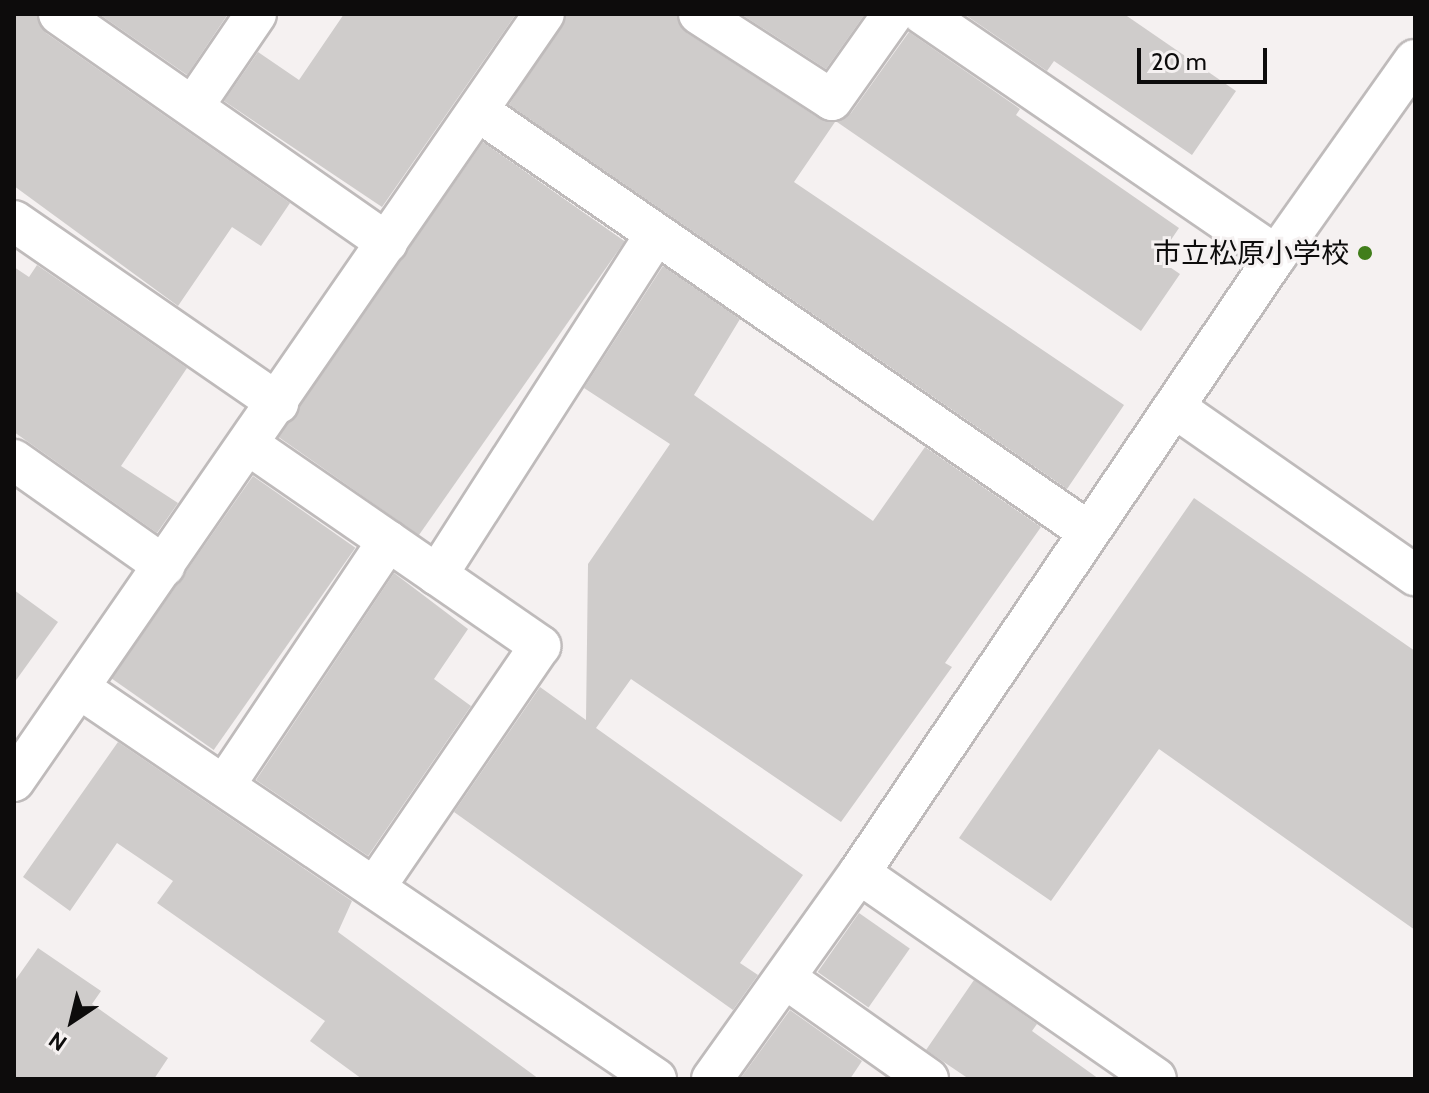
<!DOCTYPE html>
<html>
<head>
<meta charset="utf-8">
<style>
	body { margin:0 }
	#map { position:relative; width:1429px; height:1093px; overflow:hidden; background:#f5f1f1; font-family:Cabin,"Noto Sans JP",sans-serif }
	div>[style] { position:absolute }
	.building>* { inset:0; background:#cfcccb; transform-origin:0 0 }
	.roads { filter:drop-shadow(2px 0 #bfbbbb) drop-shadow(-2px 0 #bfbbbb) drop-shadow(0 2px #bfbbbb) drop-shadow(0 -2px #bfbbbb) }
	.street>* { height:40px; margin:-20px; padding:0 20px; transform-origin:20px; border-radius:20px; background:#fff }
	.dots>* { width:22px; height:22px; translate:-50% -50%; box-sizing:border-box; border:4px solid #f5f1f1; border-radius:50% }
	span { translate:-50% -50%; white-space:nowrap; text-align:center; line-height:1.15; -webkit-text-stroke:6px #f5f1f1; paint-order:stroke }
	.poi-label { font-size:28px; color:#0d0c0c }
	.right { translate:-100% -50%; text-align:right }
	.frame { position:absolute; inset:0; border:16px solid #0d0c0c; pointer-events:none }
	.north { position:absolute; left:32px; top:981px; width:80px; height:80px; -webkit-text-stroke:6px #f5f1f1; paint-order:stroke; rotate:215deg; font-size:22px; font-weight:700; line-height:32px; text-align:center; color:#0d0c0c }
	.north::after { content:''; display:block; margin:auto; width:28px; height:36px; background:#0d0c0c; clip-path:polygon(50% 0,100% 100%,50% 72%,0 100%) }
	.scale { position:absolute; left:1137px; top:48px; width:130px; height:36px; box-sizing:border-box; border:4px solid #0d0c0c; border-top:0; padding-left:10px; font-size:24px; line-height:28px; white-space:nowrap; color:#0d0c0c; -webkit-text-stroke:6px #f5f1f1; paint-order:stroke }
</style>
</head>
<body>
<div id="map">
	<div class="building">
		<i style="clip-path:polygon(14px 14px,36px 14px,46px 33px,290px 203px,261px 246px,232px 227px,178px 306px,14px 186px)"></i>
		<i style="clip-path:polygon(99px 14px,228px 14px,187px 75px)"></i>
		<i style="clip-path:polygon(344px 14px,516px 14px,382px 207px,224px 101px,258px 52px,299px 80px)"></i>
		<i style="clip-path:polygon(567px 14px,676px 14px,687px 33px,820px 119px,835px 122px,794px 182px,1124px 405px,1067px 489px,509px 105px)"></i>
		<i style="clip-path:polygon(741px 14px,865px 14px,826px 69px)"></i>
		<i style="clip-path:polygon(964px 14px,1124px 14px,1236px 91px,1192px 155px,1054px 61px,1047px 71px)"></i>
		<i style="clip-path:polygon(909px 32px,1020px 109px,1016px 115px,1179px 228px,1158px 259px,1180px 274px,1141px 331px,837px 122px,851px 113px)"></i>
		<i style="left:483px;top:142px;width:173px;height:359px;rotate:35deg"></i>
		<i style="clip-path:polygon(37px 265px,187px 368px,121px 466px,178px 503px,157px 533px,14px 432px,14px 267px,29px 277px)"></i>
		<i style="clip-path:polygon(663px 266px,740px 319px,694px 395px,873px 521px,925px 447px,1041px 527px,945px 663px,952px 667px,841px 822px,631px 679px,596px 728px,803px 875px,740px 963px,758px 975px,733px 1010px,454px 812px,540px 687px,586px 720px,588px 564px,670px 444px,584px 388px)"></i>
		<i style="left:253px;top:476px;width:125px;height:247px;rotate:35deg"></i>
		<i style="clip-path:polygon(1194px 498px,1415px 651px,1415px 930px,1159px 749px,1051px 901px,959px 838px)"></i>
		<i style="clip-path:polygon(394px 573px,468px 629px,434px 679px,471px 706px,368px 856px,256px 780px)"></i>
		<i style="clip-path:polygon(14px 590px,58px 622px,14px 683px)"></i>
		<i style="clip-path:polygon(118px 742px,352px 901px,338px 932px,539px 1079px,362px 1079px,310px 1041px,325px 1021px,157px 903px,173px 881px,117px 843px,70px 911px,23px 877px)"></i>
		<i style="left:859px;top:913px;width:62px;height:72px;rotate:35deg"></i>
		<i style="clip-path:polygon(38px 948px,101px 991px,92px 1004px,168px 1058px,154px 1079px,14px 1079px,14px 982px)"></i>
		<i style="clip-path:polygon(974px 980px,1037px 1024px,1032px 1031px,1099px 1079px,969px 1079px,926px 1050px)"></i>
		<i style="clip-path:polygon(790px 1010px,862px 1061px,850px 1079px,740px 1079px)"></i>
	</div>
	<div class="roads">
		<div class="street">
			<i style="left:59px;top:14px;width:400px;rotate:34.9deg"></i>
			<i style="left:699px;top:14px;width:158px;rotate:32.9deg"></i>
			<i style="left:832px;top:100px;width:105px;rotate:-54.7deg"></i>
			<i style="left:923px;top:14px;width:428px;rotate:34.4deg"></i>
			<i style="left:194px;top:105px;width:110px;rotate:-55.7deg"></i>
			<i style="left:478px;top:111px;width:742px;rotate:34.57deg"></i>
			<i style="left:14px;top:221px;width:321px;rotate:34.6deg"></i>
			<i style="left:1174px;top:407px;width:294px;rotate:34.9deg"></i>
			<i style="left:249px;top:445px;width:354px;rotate:34.6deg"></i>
			<i style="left:540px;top:646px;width:293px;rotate:124.4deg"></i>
			<i style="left:14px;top:460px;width:184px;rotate:35.2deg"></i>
			<i style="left:437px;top:575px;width:405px;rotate:-57.3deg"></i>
			<i style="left:79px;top:688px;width:697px;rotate:34.12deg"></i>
			<i style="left:14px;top:781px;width:932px;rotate:-55.36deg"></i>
			<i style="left:224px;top:786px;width:295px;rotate:-56.2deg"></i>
			<i style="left:859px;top:873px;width:361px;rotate:34.7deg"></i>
			<i style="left:785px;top:978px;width:175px;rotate:35.2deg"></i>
			<i style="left:712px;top:1079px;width:253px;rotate:-54.5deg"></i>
			<i style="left:859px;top:873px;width:745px;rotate:-55.95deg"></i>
			<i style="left:1276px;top:256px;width:240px;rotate:-54.7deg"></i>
		</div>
	</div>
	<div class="dots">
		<i style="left:1365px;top:253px;background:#417e1b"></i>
	</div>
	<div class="poi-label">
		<span class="right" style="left:1349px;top:253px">市立松原小学校</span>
	</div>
	<div class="frame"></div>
	<div class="north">N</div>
	<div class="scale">20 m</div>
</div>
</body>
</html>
